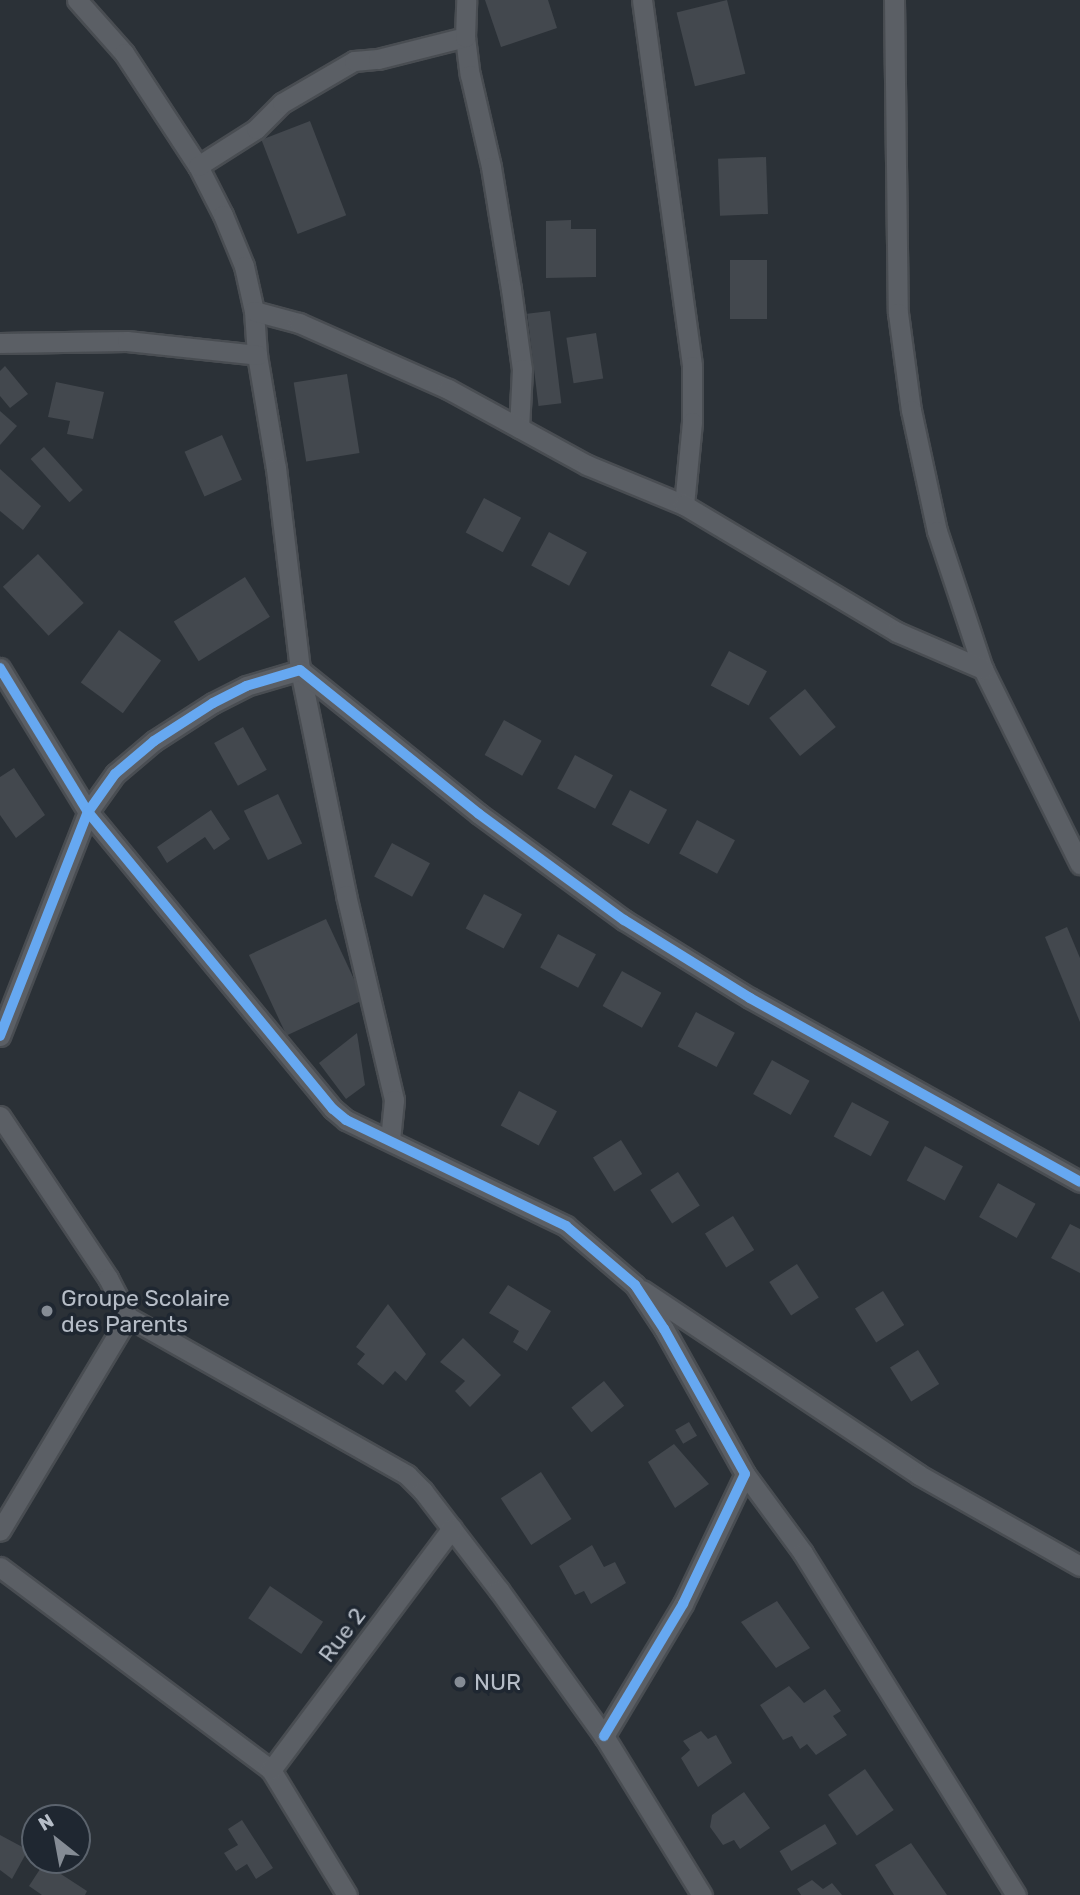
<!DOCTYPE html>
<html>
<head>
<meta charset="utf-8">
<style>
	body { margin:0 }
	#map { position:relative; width:1080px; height:1895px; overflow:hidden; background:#2b3137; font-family:Rubik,sans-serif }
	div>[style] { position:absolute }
	.building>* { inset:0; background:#43484e; transform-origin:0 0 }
	.roads { filter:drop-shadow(2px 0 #494d52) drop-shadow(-2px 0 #494d52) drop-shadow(0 2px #494d52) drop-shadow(0 -2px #494d52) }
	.minor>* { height:19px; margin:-9.5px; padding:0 9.5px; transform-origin:9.5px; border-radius:9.5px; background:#5b5f65 }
	.cycleway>* { height:10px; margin:-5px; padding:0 5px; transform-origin:5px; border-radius:5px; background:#66a8f1 }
	.dots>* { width:19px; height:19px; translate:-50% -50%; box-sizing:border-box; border:4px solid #1f2731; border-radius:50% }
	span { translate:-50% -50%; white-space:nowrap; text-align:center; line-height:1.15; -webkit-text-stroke:7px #1f2731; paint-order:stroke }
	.poi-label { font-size:23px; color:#b6bdc7 }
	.left { translate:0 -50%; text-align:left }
	.street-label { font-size:23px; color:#b6bdc7 }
	.north { position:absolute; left:21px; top:1804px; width:70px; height:70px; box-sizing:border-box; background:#1f2731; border:2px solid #5b636d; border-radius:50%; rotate:329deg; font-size:19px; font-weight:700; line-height:28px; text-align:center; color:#b6bdc7 }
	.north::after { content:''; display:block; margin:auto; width:24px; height:32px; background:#858c95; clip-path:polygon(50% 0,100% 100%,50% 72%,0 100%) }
</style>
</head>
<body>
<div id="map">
	<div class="building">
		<i style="clip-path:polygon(485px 0,548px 0,557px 28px,501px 47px)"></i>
		<i style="left:727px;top:0;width:76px;height:52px;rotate:76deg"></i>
		<i style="left:310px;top:121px;width:101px;height:52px;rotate:69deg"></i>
		<i style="left:766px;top:157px;width:57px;height:48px;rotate:88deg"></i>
		<i style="clip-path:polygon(571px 220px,571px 229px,596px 229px,596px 277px,546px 278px,546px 221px)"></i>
		<i style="left:730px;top:260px;width:37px;height:59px"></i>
		<i style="left:550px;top:311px;width:93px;height:23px;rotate:83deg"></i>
		<i style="left:596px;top:333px;width:46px;height:30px;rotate:81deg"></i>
		<i style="clip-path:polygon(5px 366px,28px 394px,10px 408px,0 396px,0 371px)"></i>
		<i style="left:347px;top:374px;width:80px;height:54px;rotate:81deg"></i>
		<i style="clip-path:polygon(56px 382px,104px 392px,93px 439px,67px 434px,70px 421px,48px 417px)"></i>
		<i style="clip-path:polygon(0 411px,17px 426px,0 445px)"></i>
		<i style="left:222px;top:435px;width:49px;height:41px;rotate:66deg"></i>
		<i style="left:44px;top:447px;width:58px;height:18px;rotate:48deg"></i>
		<i style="clip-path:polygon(0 469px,41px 506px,23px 530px,0 511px)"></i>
		<i style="left:484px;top:498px;width:42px;height:39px;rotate:28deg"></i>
		<i style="left:549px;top:532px;width:43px;height:38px;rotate:28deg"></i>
		<i style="left:38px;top:554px;width:67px;height:48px;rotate:47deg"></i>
		<i style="left:245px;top:577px;width:47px;height:84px;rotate:58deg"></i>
		<i style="left:119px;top:630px;width:52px;height:65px;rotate:36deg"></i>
		<i style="left:729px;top:651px;width:43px;height:39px;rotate:28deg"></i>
		<i style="left:805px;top:689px;width:49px;height:46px;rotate:51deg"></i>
		<i style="left:504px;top:720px;width:43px;height:40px;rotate:29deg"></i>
		<i style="left:243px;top:727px;width:49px;height:33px;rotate:61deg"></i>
		<i style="left:575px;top:755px;width:43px;height:38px;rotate:28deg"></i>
		<i style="clip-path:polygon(14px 768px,45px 815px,16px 838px,0 815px,0 777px)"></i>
		<i style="left:630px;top:790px;width:42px;height:39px;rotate:28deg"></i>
		<i style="left:278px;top:794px;width:55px;height:38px;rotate:64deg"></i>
		<i style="clip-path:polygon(211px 810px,230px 839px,214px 850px,205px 837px,167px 863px,157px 847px)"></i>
		<i style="left:697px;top:820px;width:43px;height:38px;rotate:28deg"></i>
		<i style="left:392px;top:843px;width:43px;height:38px;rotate:28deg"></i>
		<i style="left:484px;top:894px;width:43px;height:39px;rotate:28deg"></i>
		<i style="left:326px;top:919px;width:89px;height:85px;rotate:65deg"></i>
		<i style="clip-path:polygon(1067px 927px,1080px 958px,1080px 1022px,1045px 937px)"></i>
		<i style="left:558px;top:934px;width:43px;height:38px;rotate:28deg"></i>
		<i style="left:622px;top:971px;width:45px;height:40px;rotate:29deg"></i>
		<i style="left:696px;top:1012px;width:44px;height:39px;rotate:28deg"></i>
		<i style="clip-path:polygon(357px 1033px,365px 1085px,346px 1099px,319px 1063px)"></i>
		<i style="left:772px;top:1060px;width:43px;height:39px;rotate:29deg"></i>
		<i style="left:519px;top:1091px;width:43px;height:39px;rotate:28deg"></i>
		<i style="left:852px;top:1102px;width:42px;height:39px;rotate:28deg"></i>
		<i style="left:621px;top:1140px;width:40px;height:33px;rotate:58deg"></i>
		<i style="left:925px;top:1146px;width:43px;height:39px;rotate:28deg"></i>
		<i style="left:678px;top:1172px;width:40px;height:33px;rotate:57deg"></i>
		<i style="left:998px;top:1183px;width:43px;height:39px;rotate:29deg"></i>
		<i style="left:733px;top:1216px;width:40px;height:33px;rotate:58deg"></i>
		<i style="clip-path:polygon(1070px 1224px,1080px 1229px,1080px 1273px,1051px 1258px)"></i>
		<i style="left:797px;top:1264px;width:40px;height:33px;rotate:57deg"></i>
		<i style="clip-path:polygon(508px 1285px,551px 1311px,527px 1351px,513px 1342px,519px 1331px,489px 1313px)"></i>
		<i style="left:883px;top:1291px;width:40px;height:33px;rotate:58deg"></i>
		<i style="clip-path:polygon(388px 1304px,426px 1354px,406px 1381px,395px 1371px,383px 1385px,357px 1364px,365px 1354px,356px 1347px)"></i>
		<i style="clip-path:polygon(463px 1338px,501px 1375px,470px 1407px,455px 1391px,465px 1381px,440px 1362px)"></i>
		<i style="left:918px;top:1350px;width:40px;height:33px;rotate:58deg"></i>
		<i style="left:604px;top:1381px;width:32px;height:42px;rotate:51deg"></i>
		<i style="left:689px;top:1422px;width:16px;height:16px;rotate:60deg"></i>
		<i style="clip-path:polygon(674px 1444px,709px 1484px,675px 1508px,648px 1462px)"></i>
		<i style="left:541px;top:1472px;width:56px;height:48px;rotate:57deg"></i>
		<i style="clip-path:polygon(592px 1545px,604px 1567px,615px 1562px,626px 1583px,591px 1604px,584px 1591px,575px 1595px,559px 1566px)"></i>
		<i style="left:270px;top:1586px;width:64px;height:39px;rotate:34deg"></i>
		<i style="clip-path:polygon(777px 1601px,810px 1648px,776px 1668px,741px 1622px)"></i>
		<i style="clip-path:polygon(789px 1686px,804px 1703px,825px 1689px,841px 1711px,833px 1716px,847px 1735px,816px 1755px,807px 1744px,800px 1749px,792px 1736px,783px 1740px,760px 1705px)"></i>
		<i style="clip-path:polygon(701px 1731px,708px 1739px,716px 1735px,732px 1763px,698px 1787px,681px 1758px,690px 1750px,683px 1741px)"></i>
		<i style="left:865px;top:1769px;width:50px;height:45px;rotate:55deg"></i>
		<i style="clip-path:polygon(744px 1792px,770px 1828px,740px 1849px,734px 1840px,723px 1845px,710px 1827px,712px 1815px)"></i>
		<i style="clip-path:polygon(242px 1820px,273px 1868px,256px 1879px,247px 1864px,236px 1871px,224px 1853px,238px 1845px,228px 1829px)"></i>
		<i style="left:825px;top:1824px;width:23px;height:53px;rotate:59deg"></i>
		<i style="clip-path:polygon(0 1835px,28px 1850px,12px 1879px,0 1870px)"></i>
		<i style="clip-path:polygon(911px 1843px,947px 1895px,894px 1895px,875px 1865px)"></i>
		<i style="clip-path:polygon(44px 1863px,87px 1891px,85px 1895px,42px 1895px,29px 1886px)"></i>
		<i style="clip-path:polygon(812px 1880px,823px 1889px,832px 1883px,842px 1895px,801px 1895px,797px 1889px)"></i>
	</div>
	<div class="roads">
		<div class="minor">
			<i style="left:77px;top:0;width:71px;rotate:48.4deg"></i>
			<i style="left:124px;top:53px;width:135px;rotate:56.8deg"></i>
			<i style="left:198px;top:166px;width:55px;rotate:63deg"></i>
			<i style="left:223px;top:215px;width:55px;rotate:67.6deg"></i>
			<i style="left:244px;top:266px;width:46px;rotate:77.5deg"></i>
			<i style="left:254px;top:311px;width:44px;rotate:86.1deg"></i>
			<i style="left:257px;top:355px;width:115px;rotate:80.5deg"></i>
			<i style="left:276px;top:468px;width:203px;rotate:83.2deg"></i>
			<i style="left:300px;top:670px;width:230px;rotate:78.4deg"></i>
			<i style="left:346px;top:895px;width:211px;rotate:76.8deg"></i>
			<i style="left:394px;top:1100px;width:40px;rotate:95.7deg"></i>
			<i style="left:642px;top:0;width:369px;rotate:82.2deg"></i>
			<i style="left:692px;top:366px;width:56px;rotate:90deg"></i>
			<i style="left:692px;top:422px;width:83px;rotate:95.5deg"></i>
			<i style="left:894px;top:0;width:313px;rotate:89.3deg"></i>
			<i style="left:898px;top:313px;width:98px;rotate:82.4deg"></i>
			<i style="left:911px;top:410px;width:124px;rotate:77.9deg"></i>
			<i style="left:937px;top:531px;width:145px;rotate:71.6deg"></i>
			<i style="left:983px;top:669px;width:218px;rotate:63.6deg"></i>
			<i style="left:465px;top:37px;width:38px;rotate:83deg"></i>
			<i style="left:470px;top:75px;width:94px;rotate:77.1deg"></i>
			<i style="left:491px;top:167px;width:124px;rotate:80.7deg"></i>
			<i style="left:511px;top:289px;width:81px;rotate:82.2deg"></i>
			<i style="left:522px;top:369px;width:59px;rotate:92.9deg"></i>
			<i style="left:198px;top:166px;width:69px;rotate:-32.5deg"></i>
			<i style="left:256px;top:129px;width:37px;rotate:-45deg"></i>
			<i style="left:282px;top:103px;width:83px;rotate:-30.3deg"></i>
			<i style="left:354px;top:61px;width:24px;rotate:-5deg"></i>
			<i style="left:378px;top:59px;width:90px;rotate:-14.2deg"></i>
			<i style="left:465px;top:37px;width:37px;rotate:-88deg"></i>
			<i style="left:254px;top:311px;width:47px;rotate:14.9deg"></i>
			<i style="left:299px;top:323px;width:163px;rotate:23.9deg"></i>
			<i style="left:448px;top:389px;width:158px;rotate:28.7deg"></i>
			<i style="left:587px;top:465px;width:105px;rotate:22.4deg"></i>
			<i style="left:684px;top:505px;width:248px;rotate:30.8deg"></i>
			<i style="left:897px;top:632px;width:94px;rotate:23.3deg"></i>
			<i style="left:0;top:343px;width:127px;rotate:-0.9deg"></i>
			<i style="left:127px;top:341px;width:131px;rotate:6.1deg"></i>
			<i style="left:0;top:668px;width:169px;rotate:58.6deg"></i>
			<i style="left:88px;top:812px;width:385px;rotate:50.5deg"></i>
			<i style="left:333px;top:1109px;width:17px;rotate:40deg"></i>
			<i style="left:346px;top:1120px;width:244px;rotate:25.7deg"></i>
			<i style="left:566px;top:1226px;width:91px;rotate:40.5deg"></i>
			<i style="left:635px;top:1285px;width:53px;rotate:56.6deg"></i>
			<i style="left:664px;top:1329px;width:166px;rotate:60.8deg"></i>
			<i style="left:745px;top:1474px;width:144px;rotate:115.5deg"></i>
			<i style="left:683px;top:1604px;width:154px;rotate:120.9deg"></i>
			<i style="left:0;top:1036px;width:241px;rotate:-68.6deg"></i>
			<i style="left:88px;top:812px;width:47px;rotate:-54.6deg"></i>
			<i style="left:115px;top:774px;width:51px;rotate:-40.2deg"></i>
			<i style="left:154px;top:741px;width:70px;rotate:-32.8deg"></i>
			<i style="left:213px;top:703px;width:37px;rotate:-27deg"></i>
			<i style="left:246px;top:686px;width:56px;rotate:-16.5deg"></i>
			<i style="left:300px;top:670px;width:230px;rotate:38.8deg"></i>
			<i style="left:479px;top:814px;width:180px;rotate:36.2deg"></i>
			<i style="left:624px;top:920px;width:148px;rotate:31.8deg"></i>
			<i style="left:750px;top:998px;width:378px;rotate:29.1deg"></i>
			<i style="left:0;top:1116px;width:195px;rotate:56.3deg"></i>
			<i style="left:108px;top:1278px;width:44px;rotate:62.9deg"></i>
			<i style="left:128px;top:1317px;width:249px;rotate:120.9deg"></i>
			<i style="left:642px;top:1290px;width:333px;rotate:33.7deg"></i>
			<i style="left:919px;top:1475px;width:185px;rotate:29.5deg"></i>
			<i style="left:128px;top:1317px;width:321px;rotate:29.5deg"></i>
			<i style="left:407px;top:1475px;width:23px;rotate:45deg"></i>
			<i style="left:423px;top:1491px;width:125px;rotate:52.5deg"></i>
			<i style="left:499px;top:1590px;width:180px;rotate:54.3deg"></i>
			<i style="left:604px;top:1736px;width:187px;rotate:58.4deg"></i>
			<i style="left:745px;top:1474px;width:98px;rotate:53.7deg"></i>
			<i style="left:803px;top:1553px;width:403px;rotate:58.1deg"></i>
			<i style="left:0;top:1567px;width:339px;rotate:36.8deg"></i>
			<i style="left:271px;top:1770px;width:146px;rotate:58.7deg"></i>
			<i style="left:271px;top:1770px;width:302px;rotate:-53.2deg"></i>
		</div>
	</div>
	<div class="cycleway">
		<i style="left:0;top:668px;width:169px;rotate:58.6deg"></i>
		<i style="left:88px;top:812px;width:385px;rotate:50.5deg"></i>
		<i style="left:333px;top:1109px;width:17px;rotate:40deg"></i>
		<i style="left:346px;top:1120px;width:244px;rotate:25.7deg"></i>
		<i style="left:566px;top:1226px;width:91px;rotate:40.5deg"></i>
		<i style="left:635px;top:1285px;width:53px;rotate:56.6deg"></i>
		<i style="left:664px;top:1329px;width:166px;rotate:60.8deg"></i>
		<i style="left:745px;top:1474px;width:144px;rotate:115.5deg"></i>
		<i style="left:683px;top:1604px;width:154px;rotate:120.9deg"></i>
		<i style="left:0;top:1036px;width:241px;rotate:-68.6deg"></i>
		<i style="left:88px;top:812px;width:47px;rotate:-54.6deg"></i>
		<i style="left:115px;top:774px;width:51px;rotate:-40.2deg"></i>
		<i style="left:154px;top:741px;width:70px;rotate:-32.8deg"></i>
		<i style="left:213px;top:703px;width:37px;rotate:-27deg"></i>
		<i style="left:246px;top:686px;width:56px;rotate:-16.5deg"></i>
		<i style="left:300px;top:670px;width:230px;rotate:38.8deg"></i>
		<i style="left:479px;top:814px;width:180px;rotate:36.2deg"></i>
		<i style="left:624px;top:920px;width:148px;rotate:31.8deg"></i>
		<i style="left:750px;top:998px;width:378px;rotate:29.1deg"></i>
	</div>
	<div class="dots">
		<i style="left:47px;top:1311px;background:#858c95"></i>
		<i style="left:460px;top:1682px;background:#858c95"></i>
	</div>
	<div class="poi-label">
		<span class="left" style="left:61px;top:1311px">Groupe Scolaire<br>des Parents</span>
		<span class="left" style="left:474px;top:1682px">NUR</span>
	</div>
	<div class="street-label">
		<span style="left:342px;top:1635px;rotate:-53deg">Rue 2</span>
	</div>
	<div class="north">N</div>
</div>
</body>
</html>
